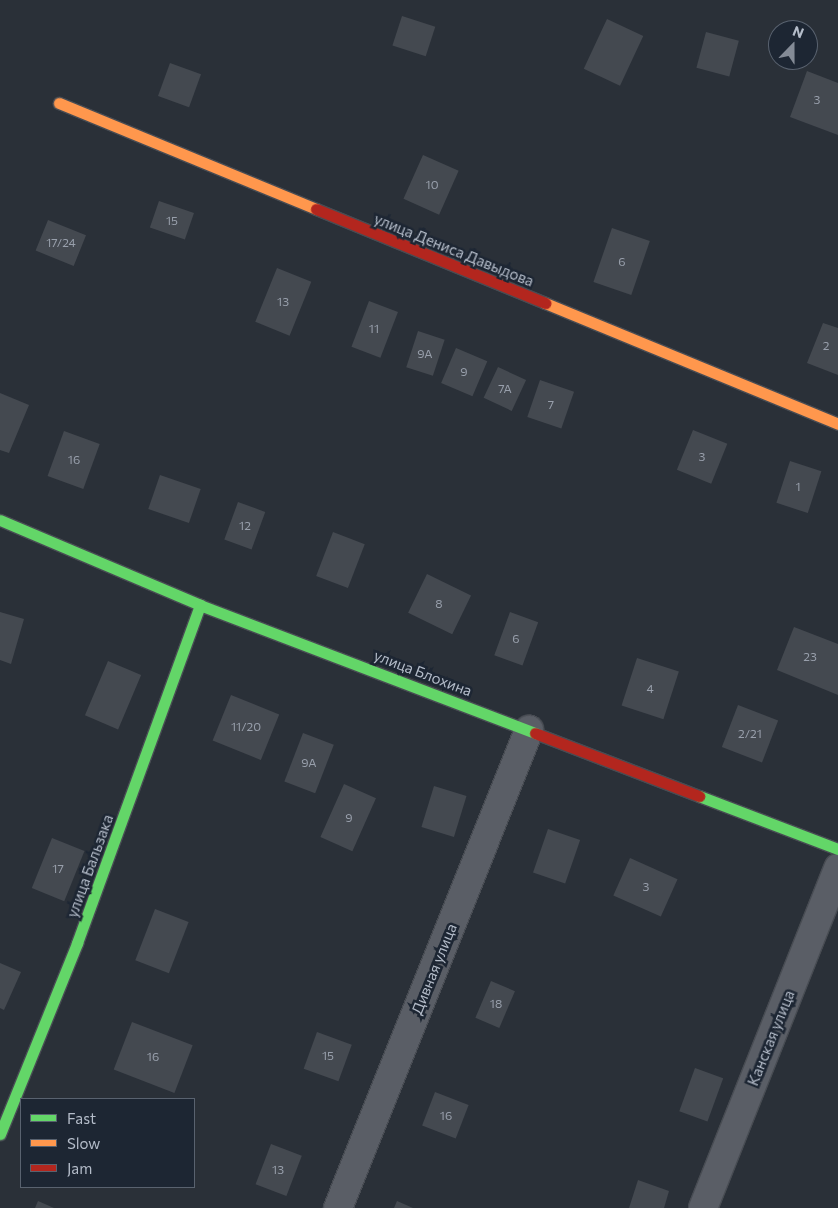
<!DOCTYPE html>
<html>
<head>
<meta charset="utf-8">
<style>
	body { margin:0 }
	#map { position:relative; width:838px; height:1208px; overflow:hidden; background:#2a3038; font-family:Commissioner,sans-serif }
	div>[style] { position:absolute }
	.building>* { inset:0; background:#444950; transform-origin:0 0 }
	.roads { filter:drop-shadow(1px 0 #484c53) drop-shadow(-1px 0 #484c53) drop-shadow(0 1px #484c53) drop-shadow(0 -1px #484c53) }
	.street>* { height:28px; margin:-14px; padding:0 14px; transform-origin:14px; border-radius:14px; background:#5a5e66 }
	.fast>* { height:11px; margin:-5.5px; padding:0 5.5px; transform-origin:5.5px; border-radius:5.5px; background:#63d668 }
	.slow>* { height:11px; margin:-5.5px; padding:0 5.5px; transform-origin:5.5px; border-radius:5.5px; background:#ff974d }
	.jam>* { height:11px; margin:-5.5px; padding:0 5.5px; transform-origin:5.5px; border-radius:5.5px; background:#b3261e }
	span { translate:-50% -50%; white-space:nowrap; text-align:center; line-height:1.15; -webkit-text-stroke:5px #1d2633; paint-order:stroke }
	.number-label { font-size:12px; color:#989fab }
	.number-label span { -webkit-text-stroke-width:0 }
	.street-label { font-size:15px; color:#b4bcc9 }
	.legend { position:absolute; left:20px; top:1098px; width:175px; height:90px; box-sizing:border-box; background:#1d2633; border:1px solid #59626f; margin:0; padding:6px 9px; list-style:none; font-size:15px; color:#b4bcc9 }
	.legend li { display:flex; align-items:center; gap:10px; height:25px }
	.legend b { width:25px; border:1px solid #59626f }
	.north { position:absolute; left:768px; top:20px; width:50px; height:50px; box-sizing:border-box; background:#1d2633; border:1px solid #59626f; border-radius:50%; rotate:22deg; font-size:14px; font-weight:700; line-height:20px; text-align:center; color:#b4bcc9 }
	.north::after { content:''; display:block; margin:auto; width:18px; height:22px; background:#848b96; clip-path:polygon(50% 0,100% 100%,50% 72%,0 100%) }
</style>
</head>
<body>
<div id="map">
	<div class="building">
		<i style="left:402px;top:16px;width:35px;height:31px;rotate:18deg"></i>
		<i style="left:607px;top:19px;width:40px;height:55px;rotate:25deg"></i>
		<i style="left:706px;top:32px;width:34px;height:37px;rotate:15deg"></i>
		<i style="left:170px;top:63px;width:33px;height:35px;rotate:20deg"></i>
		<i style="clip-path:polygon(807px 71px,838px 83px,838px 135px,790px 117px)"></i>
		<i style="left:423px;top:155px;width:39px;height:48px;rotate:24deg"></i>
		<i style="left:159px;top:201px;width:37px;height:28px;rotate:19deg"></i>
		<i style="left:48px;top:220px;width:41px;height:33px;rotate:22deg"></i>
		<i style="left:612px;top:228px;width:40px;height:57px;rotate:19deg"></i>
		<i style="left:277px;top:268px;width:37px;height:58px;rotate:22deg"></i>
		<i style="left:369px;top:301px;width:31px;height:49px;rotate:21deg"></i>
		<i style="clip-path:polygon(823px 323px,838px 328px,838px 375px,807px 363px)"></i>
		<i style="left:418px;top:331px;width:28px;height:38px;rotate:18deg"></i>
		<i style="left:456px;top:348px;width:34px;height:38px;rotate:23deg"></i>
		<i style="left:498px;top:367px;width:31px;height:34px;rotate:25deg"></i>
		<i style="left:540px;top:380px;width:36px;height:39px;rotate:19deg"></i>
		<i style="clip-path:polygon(0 393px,29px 405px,9px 453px,0 450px)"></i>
		<i style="left:693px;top:430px;width:37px;height:43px;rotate:22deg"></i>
		<i style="left:64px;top:431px;width:38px;height:48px;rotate:20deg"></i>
		<i style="left:790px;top:461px;width:33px;height:44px;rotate:18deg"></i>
		<i style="left:160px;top:475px;width:43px;height:36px;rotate:19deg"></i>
		<i style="left:238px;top:502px;width:29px;height:40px;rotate:20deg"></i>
		<i style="left:333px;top:532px;width:34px;height:47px;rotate:21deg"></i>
		<i style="left:427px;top:574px;width:49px;height:43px;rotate:26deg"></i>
		<i style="clip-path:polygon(0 612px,24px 619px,11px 664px,0 660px)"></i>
		<i style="left:510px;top:612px;width:30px;height:46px;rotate:20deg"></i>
		<i style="clip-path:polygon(794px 627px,838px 644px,838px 695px,777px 670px)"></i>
		<i style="left:637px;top:658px;width:44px;height:50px;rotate:18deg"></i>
		<i style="left:108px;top:661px;width:36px;height:59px;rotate:23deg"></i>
		<i style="left:231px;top:695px;width:52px;height:49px;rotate:22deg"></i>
		<i style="left:738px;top:705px;width:43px;height:45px;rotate:21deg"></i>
		<i style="left:303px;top:733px;width:33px;height:52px;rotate:21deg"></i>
		<i style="left:344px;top:784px;width:35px;height:58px;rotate:24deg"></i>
		<i style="left:434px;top:786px;width:34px;height:43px;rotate:17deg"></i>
		<i style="left:548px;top:829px;width:34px;height:46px;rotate:19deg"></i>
		<i style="left:52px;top:838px;width:35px;height:54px;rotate:22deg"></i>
		<i style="left:630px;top:858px;width:52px;height:41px;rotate:24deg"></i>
		<i style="left:155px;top:909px;width:36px;height:55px;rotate:21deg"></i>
		<i style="clip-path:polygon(0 963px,21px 972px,4px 1010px,0 1008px)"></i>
		<i style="left:491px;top:981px;width:26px;height:40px;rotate:23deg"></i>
		<i style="left:132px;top:1022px;width:65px;height:51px;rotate:21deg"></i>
		<i style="left:317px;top:1032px;width:37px;height:39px;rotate:20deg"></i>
		<i style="left:695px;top:1068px;width:30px;height:46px;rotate:20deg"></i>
		<i style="left:435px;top:1092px;width:36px;height:36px;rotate:21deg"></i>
		<i style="left:271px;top:1144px;width:33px;height:43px;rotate:21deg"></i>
		<i style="clip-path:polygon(638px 1180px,669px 1191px,664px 1208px,629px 1208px)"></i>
		<i style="clip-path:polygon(38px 1201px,54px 1208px,35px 1208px)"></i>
		<i style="clip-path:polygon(397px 1201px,413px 1208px,394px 1208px)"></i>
	</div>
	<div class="roads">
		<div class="street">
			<i style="left:338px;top:1208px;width:515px;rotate:-68.22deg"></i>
			<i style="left:703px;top:1208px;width:366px;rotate:-68.3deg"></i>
		</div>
		<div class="fast">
			<i style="left:0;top:520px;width:217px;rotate:23deg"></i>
			<i style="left:200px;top:605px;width:359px;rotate:20.9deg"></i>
			<i style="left:699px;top:796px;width:149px;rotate:20.9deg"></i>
			<i style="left:0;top:1134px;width:206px;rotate:-68deg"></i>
			<i style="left:77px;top:943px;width:360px;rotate:-70deg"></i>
		</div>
		<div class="slow">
			<i style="left:59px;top:103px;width:278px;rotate:22.4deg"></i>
			<i style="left:545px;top:303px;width:317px;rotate:22.4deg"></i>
		</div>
		<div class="jam">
			<i style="left:316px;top:209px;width:248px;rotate:22.3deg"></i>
			<i style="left:535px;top:733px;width:176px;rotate:21deg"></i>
		</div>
	</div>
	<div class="number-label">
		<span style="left:817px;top:100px">3</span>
		<span style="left:432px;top:185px">10</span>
		<span style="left:172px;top:221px">15</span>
		<span style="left:61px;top:243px">17/24</span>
		<span style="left:622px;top:262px">6</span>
		<span style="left:283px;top:302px">13</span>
		<span style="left:374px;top:329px">11</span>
		<span style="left:826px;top:346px">2</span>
		<span style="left:425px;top:354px">9А</span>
		<span style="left:464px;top:372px">9</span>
		<span style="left:505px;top:389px">7А</span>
		<span style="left:551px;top:405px">7</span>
		<span style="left:702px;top:457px">3</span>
		<span style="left:74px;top:460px">16</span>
		<span style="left:798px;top:487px">1</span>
		<span style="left:245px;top:526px">12</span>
		<span style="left:439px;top:604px">8</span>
		<span style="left:516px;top:639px">6</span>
		<span style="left:810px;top:657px">23</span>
		<span style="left:650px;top:689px">4</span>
		<span style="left:246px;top:727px">11/20</span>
		<span style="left:750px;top:734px">2/21</span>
		<span style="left:309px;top:763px">9А</span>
		<span style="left:349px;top:818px">9</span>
		<span style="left:58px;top:869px">17</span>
		<span style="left:646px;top:887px">3</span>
		<span style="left:496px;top:1004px">18</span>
		<span style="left:328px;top:1056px">15</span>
		<span style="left:153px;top:1057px">16</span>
		<span style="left:446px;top:1116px">16</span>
		<span style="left:278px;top:1170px">13</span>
	</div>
	<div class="street-label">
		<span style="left:454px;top:250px;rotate:22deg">улица Дениса Давыдова</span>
		<span style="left:423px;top:673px;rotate:21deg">улица Блохина</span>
		<span style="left:90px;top:866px;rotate:-70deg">улица Бальзака</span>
		<span style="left:434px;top:969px;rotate:-68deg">Дивная улица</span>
		<span style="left:771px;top:1038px;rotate:-68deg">Канская улица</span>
	</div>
	<ul class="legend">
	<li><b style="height:6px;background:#63d668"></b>Fast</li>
	<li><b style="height:6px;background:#ff974d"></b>Slow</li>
	<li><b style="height:6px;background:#b3261e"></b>Jam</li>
	</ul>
	<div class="north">N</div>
</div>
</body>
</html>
